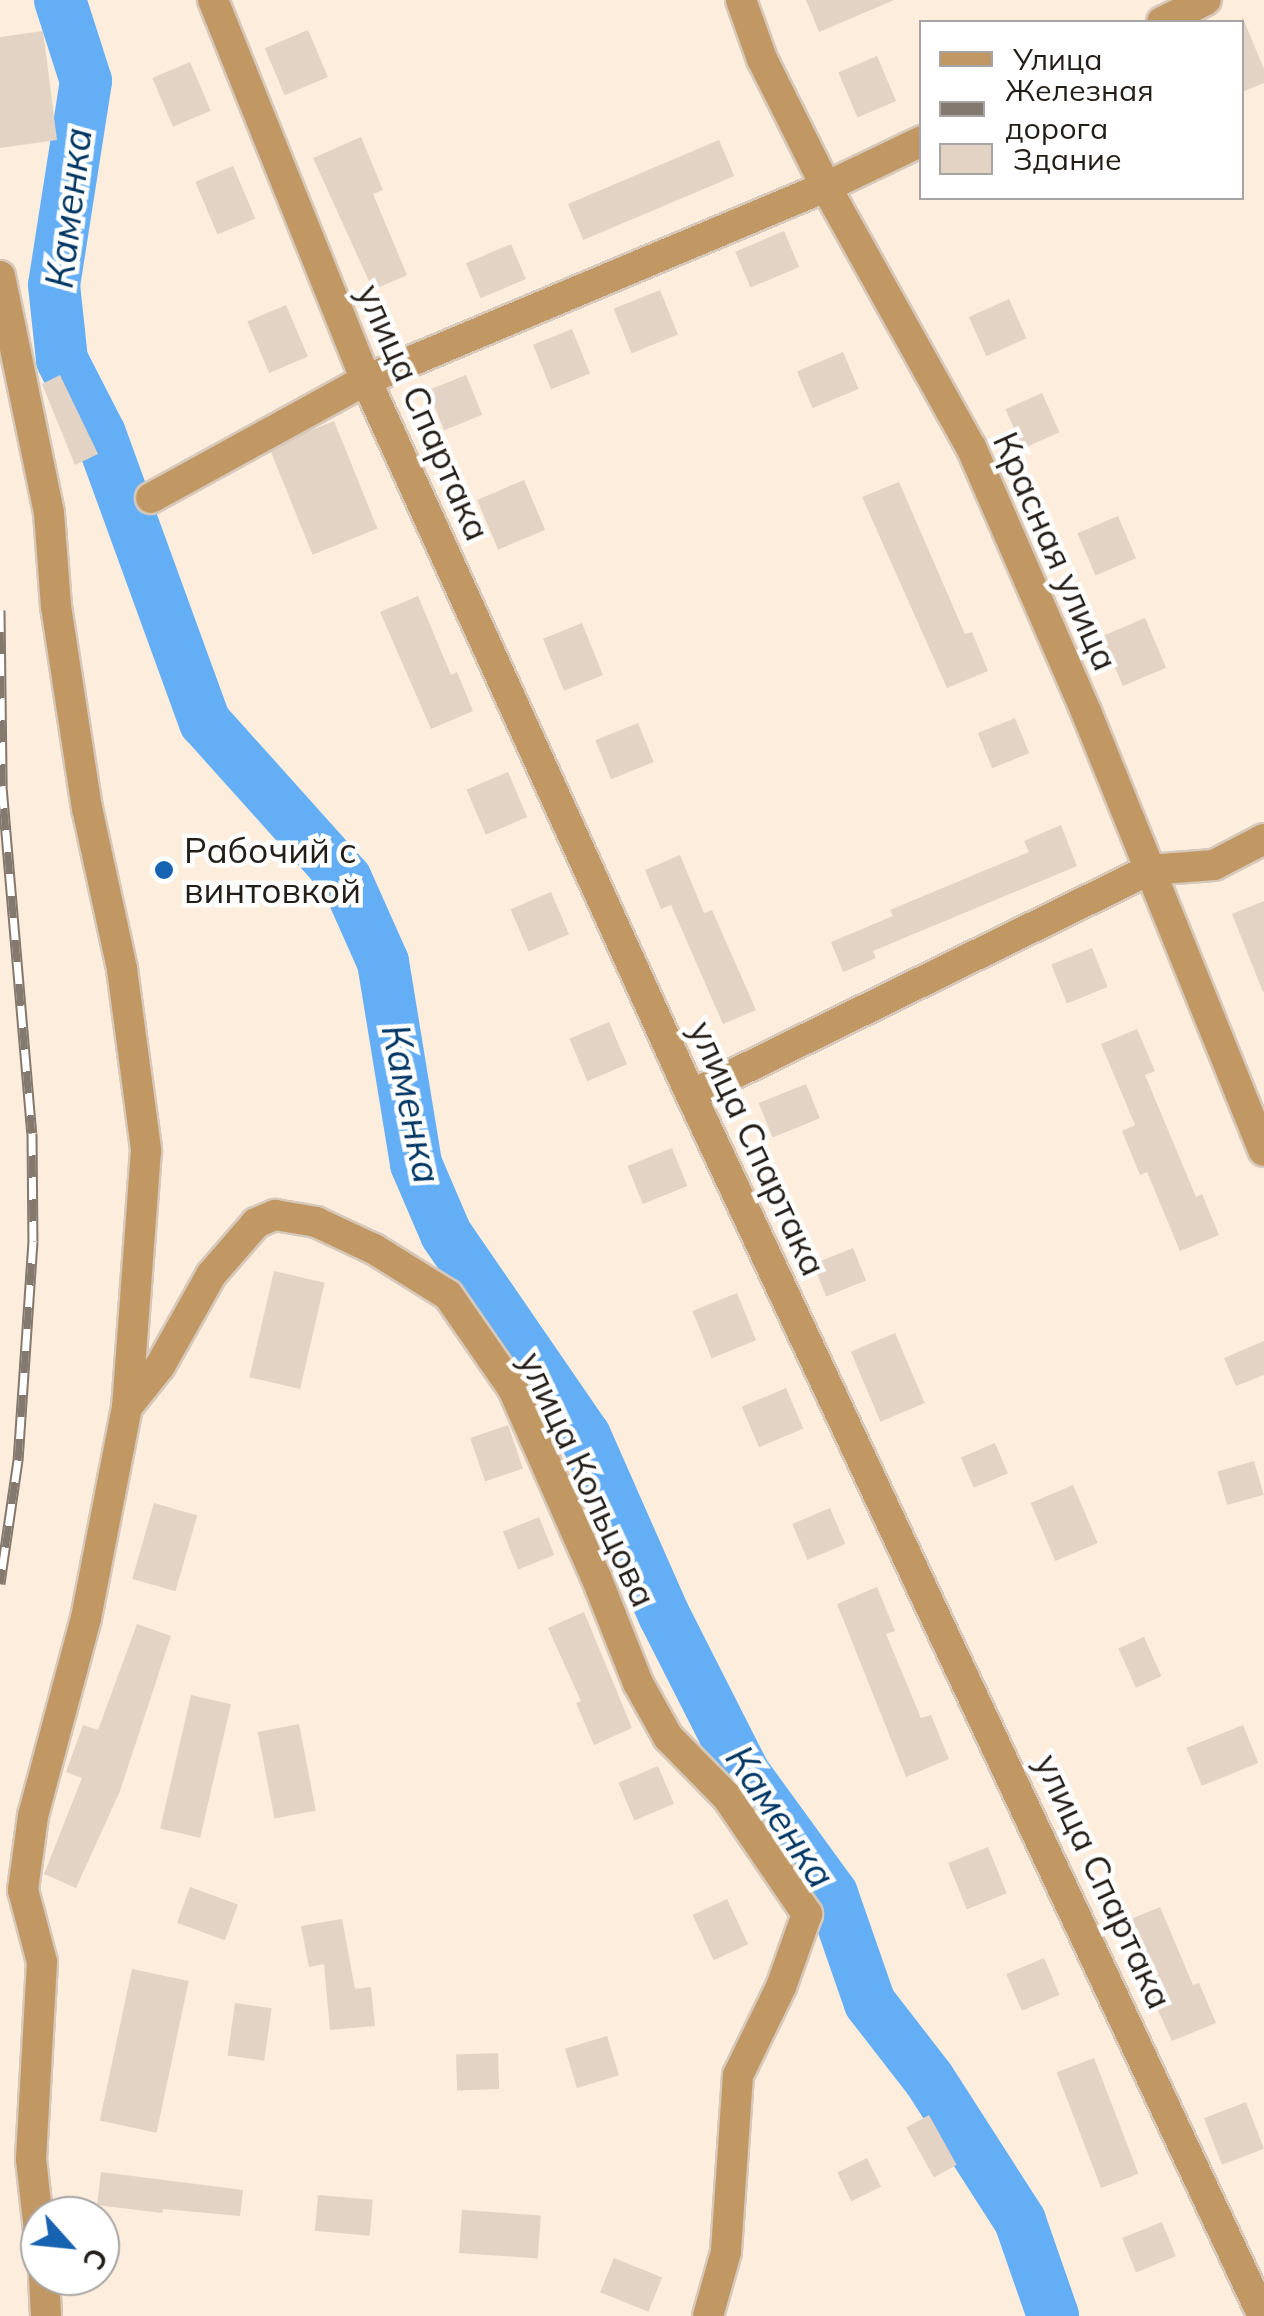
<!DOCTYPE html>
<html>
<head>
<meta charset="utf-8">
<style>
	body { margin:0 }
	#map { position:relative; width:1264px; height:2316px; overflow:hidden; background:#fdeddd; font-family:Mulish,sans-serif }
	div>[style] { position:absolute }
	.river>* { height:52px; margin:-26px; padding:0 26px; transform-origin:26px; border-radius:26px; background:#64aef6 }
	.building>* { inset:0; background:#e3d3c4; transform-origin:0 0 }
	.roads { filter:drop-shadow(2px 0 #d6c8ba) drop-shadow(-2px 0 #d6c8ba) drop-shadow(0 2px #d6c8ba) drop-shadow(0 -2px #d6c8ba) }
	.street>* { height:30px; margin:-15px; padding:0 15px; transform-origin:15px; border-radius:15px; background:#c19863 }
	.rail>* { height:11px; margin-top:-5.5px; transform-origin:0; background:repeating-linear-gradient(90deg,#fff 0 22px,#83796f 0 44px); box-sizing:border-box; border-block:2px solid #83796f }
	.dots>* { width:28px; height:28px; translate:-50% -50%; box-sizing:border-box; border:5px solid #fff; border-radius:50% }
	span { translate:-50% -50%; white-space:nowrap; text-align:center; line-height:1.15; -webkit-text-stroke:9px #fff; paint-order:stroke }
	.street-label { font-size:35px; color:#231d18 }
	.poi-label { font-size:35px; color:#231d18 }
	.left { translate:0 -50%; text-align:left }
	.water-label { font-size:38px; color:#003663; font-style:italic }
	.legend { position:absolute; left:919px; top:20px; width:325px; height:180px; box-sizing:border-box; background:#fff; border:2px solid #a7a5a3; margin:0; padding:12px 18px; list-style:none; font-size:30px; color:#231d18 }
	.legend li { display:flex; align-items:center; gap:20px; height:50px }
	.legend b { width:50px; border:2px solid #a7a5a3 }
	.north { position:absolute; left:20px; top:2196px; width:100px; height:100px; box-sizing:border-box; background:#fff; border:2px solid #a7a5a3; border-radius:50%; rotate:117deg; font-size:28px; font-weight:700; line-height:40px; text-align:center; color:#231d18 }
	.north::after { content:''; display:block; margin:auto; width:35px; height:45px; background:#1763b2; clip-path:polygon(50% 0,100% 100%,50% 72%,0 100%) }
</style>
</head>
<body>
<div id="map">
	<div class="river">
		<i style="left:60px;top:0;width:85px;rotate:72.2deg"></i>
		<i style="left:86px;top:81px;width:206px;rotate:98.9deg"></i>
		<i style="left:54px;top:285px;width:75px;rotate:83.9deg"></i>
		<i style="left:62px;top:360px;width:83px;rotate:62.8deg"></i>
		<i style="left:100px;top:434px;width:307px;rotate:70deg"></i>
		<i style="left:205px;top:722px;width:211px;rotate:48.1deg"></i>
		<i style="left:346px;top:879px;width:91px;rotate:66deg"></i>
		<i style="left:383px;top:962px;width:205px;rotate:80.7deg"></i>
		<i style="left:416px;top:1164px;width:76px;rotate:66.8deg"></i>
		<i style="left:446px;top:1234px;width:245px;rotate:55.5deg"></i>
		<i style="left:585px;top:1436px;width:196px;rotate:66.2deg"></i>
		<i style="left:664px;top:1615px;width:177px;rotate:63.1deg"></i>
		<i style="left:744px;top:1773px;width:150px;rotate:54deg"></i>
		<i style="left:832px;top:1894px;width:115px;rotate:70.8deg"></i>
		<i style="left:870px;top:2003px;width:96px;rotate:52.2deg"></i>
		<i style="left:929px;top:2079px;width:169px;rotate:57.3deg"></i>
		<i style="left:1020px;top:2221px;width:101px;rotate:70.8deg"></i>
	</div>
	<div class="building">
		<i style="clip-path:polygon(806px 0,894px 0,819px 32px)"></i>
		<i style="clip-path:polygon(1242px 16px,1264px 69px,1264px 83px,1242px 92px)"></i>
		<i style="left:308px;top:30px;width:51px;height:47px;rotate:67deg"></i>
		<i style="clip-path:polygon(43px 31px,57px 140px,0 148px,0 37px)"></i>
		<i style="left:877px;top:56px;width:49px;height:42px;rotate:67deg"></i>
		<i style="left:190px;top:62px;width:53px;height:41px;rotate:67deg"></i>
		<i style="clip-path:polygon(361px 137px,383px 190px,373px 194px,407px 275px,373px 290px,313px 158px)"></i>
		<i style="left:719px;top:140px;width:39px;height:164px;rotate:67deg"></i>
		<i style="left:233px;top:166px;width:57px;height:41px;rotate:67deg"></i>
		<i style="left:784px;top:231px;width:39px;height:53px;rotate:67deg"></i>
		<i style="left:511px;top:244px;width:38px;height:49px;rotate:67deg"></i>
		<i style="left:660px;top:290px;width:48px;height:50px;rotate:68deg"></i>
		<i style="left:1009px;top:299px;width:43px;height:44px;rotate:66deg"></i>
		<i style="left:286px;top:305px;width:56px;height:42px;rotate:67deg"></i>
		<i style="left:572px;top:329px;width:48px;height:42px;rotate:68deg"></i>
		<i style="left:843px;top:352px;width:40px;height:50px;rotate:67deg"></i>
		<i style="clip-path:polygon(60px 375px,98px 454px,75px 465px,42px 384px)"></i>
		<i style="left:466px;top:375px;width:43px;height:41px;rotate:68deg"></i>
		<i style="left:1042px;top:393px;width:43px;height:40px;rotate:66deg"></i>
		<i style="left:334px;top:421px;width:116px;height:70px;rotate:68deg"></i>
		<i style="left:524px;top:480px;width:54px;height:51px;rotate:67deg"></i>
		<i style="clip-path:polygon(899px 482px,965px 634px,972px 632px,988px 671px,947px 688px,862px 497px)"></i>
		<i style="left:1118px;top:516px;width:46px;height:44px;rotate:67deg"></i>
		<i style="clip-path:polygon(418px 596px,451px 675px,457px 672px,473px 711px,431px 729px,380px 612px)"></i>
		<i style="left:1145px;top:618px;width:54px;height:47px;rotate:67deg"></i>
		<i style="left:582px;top:623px;width:56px;height:42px;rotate:68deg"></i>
		<i style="left:1015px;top:718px;width:38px;height:40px;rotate:68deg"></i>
		<i style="left:638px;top:723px;width:42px;height:46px;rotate:68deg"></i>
		<i style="left:508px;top:772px;width:49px;height:45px;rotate:67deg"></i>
		<i style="clip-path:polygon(1061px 825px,1077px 866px,873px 951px,876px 958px,843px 972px,831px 942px,893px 916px,890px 910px,1029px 852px,1024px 841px)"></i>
		<i style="clip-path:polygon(680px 855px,704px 913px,712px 910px,756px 1010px,723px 1024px,671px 905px,661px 909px,645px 870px)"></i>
		<i style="left:551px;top:892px;width:46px;height:44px;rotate:67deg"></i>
		<i style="clip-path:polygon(1264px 901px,1264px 991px,1263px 992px,1232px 914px)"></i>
		<i style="left:1092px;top:948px;width:42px;height:44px;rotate:68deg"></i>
		<i style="left:609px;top:1022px;width:46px;height:43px;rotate:67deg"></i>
		<i style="clip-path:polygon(1137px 1029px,1155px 1071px,1145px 1075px,1196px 1197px,1202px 1194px,1219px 1235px,1180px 1251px,1147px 1172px,1140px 1175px,1122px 1131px,1135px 1125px,1101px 1044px)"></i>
		<i style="left:806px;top:1084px;width:37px;height:51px;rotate:68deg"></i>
		<i style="left:672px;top:1148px;width:41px;height:48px;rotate:68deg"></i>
		<i style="left:853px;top:1248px;width:35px;height:43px;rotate:68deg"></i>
		<i style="left:274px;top:1271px;width:52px;height:109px;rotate:13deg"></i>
		<i style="left:737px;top:1293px;width:51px;height:48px;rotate:68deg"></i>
		<i style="left:895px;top:1333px;width:76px;height:48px;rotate:67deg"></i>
		<i style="clip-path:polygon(1264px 1341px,1264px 1375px,1236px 1386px,1224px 1358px)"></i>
		<i style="left:786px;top:1388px;width:44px;height:48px;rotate:67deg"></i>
		<i style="left:508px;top:1425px;width:46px;height:40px;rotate:71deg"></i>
		<i style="left:995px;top:1443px;width:33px;height:37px;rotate:67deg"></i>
		<i style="left:1254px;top:1461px;width:35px;height:38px;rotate:74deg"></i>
		<i style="left:1073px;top:1485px;width:63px;height:46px;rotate:67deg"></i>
		<i style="left:154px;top:1503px;width:45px;height:79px;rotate:16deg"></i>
		<i style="left:830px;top:1508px;width:39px;height:41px;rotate:67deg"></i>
		<i style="left:539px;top:1517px;width:41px;height:39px;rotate:68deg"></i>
		<i style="clip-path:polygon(877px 1587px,895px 1631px,886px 1634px,921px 1718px,931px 1715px,949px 1759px,906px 1777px,837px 1604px)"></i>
		<i style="clip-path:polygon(584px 1612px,632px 1728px,594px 1745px,576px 1703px,581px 1701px,548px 1628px)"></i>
		<i style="clip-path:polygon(137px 1624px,171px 1636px,120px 1791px,76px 1888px,44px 1874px,82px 1778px,66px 1772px,83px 1725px,98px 1730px)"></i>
		<i style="left:1144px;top:1637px;width:43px;height:28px;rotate:66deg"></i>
		<i style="left:191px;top:1695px;width:41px;height:137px;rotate:13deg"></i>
		<i style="left:299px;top:1724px;width:88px;height:42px;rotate:79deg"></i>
		<i style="left:1243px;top:1725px;width:41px;height:61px;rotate:68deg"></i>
		<i style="left:658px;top:1766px;width:41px;height:43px;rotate:67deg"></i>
		<i style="left:988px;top:1847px;width:50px;height:43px;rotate:68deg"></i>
		<i style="left:190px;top:1887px;width:51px;height:38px;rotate:20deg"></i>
		<i style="left:727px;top:1899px;width:50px;height:38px;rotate:65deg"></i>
		<i style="clip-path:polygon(1160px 1907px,1193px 1985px,1199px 1983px,1216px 2023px,1172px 2041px,1119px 1924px)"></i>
		<i style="clip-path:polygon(342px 1919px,355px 1989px,371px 1987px,375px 2026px,330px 2030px,324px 1964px,309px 1967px,301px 1926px)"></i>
		<i style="left:1044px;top:1958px;width:40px;height:41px;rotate:67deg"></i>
		<i style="left:132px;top:1969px;width:58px;height:155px;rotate:12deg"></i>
		<i style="left:235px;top:2003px;width:37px;height:53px;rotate:8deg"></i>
		<i style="left:607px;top:2036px;width:41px;height:44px;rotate:73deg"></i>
		<i style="left:498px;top:2053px;width:36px;height:42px;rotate:88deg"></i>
		<i style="left:1094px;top:2058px;width:124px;height:40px;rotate:69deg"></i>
		<i style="left:1246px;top:2102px;width:50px;height:45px;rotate:69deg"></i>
		<i style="left:929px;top:2115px;width:57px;height:26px;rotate:61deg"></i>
		<i style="left:867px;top:2158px;width:32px;height:33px;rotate:64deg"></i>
		<i style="clip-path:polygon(101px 2172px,243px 2190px,240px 2216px,163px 2209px,162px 2213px,97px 2205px)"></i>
		<i style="left:318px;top:2195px;width:55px;height:36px;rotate:5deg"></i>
		<i style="left:462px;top:2210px;width:79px;height:43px;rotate:4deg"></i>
		<i style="left:1162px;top:2222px;width:37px;height:43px;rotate:68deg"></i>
		<i style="left:614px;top:2258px;width:52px;height:37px;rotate:22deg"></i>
	</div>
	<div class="roads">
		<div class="street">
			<i style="left:213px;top:0;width:410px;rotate:68.1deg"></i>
			<i style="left:366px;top:380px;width:785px;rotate:65.56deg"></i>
			<i style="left:691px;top:1095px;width:1348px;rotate:64.9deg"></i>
			<i style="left:741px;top:0;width:63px;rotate:70.4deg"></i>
			<i style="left:762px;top:59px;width:143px;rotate:63.4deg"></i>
			<i style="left:826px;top:187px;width:298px;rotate:60.9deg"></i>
			<i style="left:971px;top:447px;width:291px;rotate:66.5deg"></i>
			<i style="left:1087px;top:714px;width:471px;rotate:68deg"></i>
			<i style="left:1162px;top:22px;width:49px;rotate:-26.6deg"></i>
			<i style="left:0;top:276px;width:242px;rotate:78.3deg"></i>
			<i style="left:49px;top:513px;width:93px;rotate:85.7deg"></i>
			<i style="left:56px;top:606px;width:204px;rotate:81.3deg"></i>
			<i style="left:87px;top:808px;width:165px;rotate:77.7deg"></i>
			<i style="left:122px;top:969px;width:183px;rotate:82.4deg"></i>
			<i style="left:146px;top:1150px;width:258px;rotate:94.2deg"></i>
			<i style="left:127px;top:1407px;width:215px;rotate:101deg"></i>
			<i style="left:86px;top:1618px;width:205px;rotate:105deg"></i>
			<i style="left:33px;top:1816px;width:75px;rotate:97.7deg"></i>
			<i style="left:23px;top:1890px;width:74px;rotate:75.2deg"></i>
			<i style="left:42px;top:1962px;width:197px;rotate:93.2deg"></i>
			<i style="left:31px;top:2159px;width:81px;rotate:83.6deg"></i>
			<i style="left:151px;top:498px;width:245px;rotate:-28.8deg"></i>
			<i style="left:366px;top:380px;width:499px;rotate:-22.8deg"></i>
			<i style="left:826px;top:187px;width:106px;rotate:-25.6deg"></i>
			<i style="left:691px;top:1095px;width:510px;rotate:-26.16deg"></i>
			<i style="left:1149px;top:870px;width:65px;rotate:-4.4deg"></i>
			<i style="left:1214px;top:865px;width:56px;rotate:-27.5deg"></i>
			<i style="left:127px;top:1407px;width:53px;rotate:-51.2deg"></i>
			<i style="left:160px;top:1366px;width:104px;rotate:-60.7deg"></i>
			<i style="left:211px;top:1275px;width:69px;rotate:-49.1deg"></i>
			<i style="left:256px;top:1223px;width:21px;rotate:-23deg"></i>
			<i style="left:275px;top:1215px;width:42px;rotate:9.7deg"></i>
			<i style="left:316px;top:1222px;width:64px;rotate:25deg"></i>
			<i style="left:374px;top:1249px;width:87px;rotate:31.9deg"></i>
			<i style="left:448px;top:1295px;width:114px;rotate:55.3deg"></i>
			<i style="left:513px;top:1389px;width:206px;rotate:66.2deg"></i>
			<i style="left:596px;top:1577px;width:114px;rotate:68.4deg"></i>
			<i style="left:638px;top:1683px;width:62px;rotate:60.9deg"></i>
			<i style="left:668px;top:1737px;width:84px;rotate:45.5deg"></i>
			<i style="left:727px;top:1797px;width:142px;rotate:55.6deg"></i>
			<i style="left:807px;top:1914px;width:77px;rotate:109.6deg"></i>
			<i style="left:781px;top:1987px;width:98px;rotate:116deg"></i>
			<i style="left:738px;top:2075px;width:177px;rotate:93.9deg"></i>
			<i style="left:726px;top:2252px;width:66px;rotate:105.7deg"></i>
			<i style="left:44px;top:2276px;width:40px;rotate:87.1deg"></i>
		</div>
	</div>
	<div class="rail">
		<i style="left:0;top:610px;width:176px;rotate:89.3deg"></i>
		<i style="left:2px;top:786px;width:348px;rotate:85.1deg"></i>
		<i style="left:32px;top:1133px;width:108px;rotate:89.5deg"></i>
		<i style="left:33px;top:1241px;width:220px;rotate:93.9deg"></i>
		<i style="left:18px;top:1460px;width:125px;rotate:98.3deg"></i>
	</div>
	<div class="dots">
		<i style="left:164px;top:870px;background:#1763b2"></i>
	</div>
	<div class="street-label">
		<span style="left:424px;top:412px;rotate:66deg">улица Спартака</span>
		<span style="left:1056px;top:551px;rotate:66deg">Красная улица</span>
		<span style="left:758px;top:1148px;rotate:65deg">улица Спартака</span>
		<span style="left:588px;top:1479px;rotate:65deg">улица Кольцова</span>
		<span style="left:1104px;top:1881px;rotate:65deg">улица Спартака</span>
	</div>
	<div class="poi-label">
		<span class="left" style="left:184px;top:870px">Рабочий с<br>винтовкой</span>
	</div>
	<div class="water-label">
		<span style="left:69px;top:208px;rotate:-83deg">Каменка</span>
		<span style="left:411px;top:1104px;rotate:78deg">Каменка</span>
		<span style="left:780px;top:1817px;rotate:56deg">Каменка</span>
	</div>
	<ul class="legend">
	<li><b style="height:12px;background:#c19863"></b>Улица</li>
	<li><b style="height:12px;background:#83796f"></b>Железная дорога</li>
	<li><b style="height:28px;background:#e3d3c4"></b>Здание</li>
	</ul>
	<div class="north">С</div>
</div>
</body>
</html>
